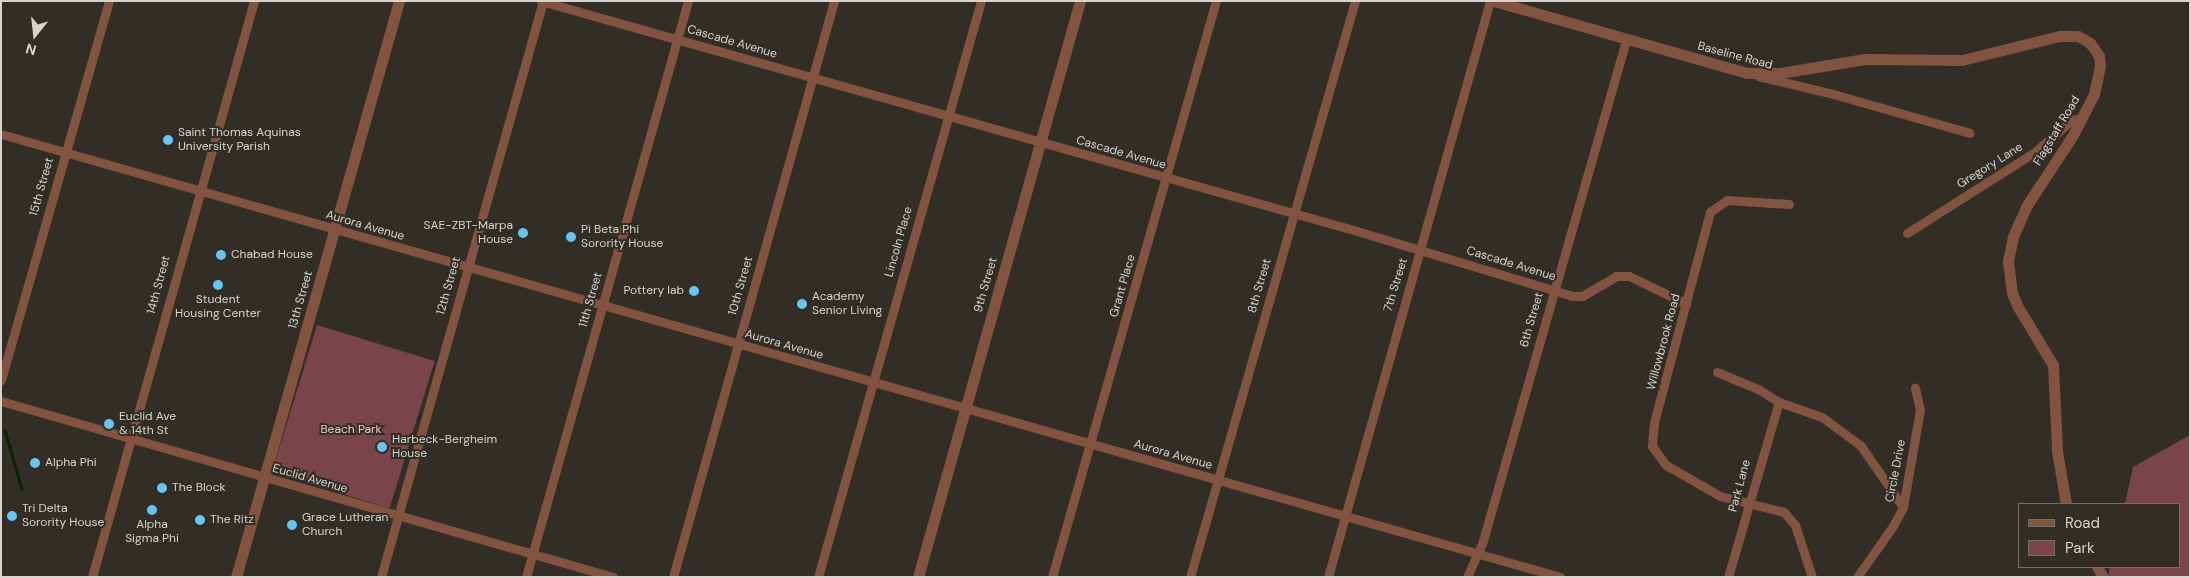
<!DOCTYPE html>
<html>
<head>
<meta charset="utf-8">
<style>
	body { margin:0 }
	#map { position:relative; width:2191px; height:578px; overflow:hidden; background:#322d25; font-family:"DM Sans",sans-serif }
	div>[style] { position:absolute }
	.green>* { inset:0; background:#7a444b; transform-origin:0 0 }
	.stream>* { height:2.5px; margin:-1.25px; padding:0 1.25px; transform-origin:1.25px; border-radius:1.25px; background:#092500 }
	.minor>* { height:9px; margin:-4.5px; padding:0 4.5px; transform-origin:4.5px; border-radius:4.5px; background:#815340 }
	.tertiary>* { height:11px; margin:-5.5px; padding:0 5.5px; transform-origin:5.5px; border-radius:5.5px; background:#815340 }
	.dots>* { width:14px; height:14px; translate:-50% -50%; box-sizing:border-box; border:2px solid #322d25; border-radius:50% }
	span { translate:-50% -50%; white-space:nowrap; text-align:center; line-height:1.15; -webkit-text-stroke:4px #322d25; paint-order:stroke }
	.street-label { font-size:12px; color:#d7d4cf }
	.poi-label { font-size:12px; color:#d7d4cf }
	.left { translate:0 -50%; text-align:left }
	.right { translate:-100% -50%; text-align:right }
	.park-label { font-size:12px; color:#f3c8cc }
	.frame { position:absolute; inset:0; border:2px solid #d7d4cf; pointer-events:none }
	.legend { position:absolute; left:2018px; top:503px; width:162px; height:65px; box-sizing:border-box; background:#322d25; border:1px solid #747069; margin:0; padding:6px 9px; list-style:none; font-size:15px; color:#d7d4cf }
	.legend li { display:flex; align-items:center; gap:10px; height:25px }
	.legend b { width:25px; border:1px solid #747069 }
	.north { position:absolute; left:10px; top:10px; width:50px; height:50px; -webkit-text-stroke:4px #322d25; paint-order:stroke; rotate:196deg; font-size:14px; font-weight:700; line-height:20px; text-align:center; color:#d7d4cf }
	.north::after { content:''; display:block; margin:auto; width:18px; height:22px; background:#d7d4cf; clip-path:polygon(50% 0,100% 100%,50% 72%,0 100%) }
</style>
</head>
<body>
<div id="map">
	<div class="green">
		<i style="left:317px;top:325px;width:123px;height:154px;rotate:17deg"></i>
		<i style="clip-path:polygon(2190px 435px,2190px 577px,2108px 577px,2110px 567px,2180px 567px,2180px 504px,2125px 504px,2133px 467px)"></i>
	</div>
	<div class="stream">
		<i style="left:5px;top:430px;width:61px;rotate:73.9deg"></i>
	</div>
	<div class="minor">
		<i style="left:541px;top:1px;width:848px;rotate:15.74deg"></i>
		<i style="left:1357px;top:231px;width:225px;rotate:16.8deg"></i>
		<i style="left:1572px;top:296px;width:10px"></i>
		<i style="left:1582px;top:296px;width:39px;rotate:-30deg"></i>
		<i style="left:1616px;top:276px;width:13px"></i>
		<i style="left:1629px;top:276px;width:64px;rotate:25.8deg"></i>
		<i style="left:1758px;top:76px;width:77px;rotate:13.5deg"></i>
		<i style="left:1833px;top:94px;width:142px;rotate:15.9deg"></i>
		<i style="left:1px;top:134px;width:1621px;rotate:15.86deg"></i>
		<i style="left:1789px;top:204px;width:62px;rotate:-176.3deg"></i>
		<i style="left:1727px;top:200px;width:21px;rotate:145deg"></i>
		<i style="left:1710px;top:212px;width:218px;rotate:104.9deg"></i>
		<i style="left:1654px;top:423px;width:23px;rotate:95deg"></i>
		<i style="left:1652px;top:446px;width:24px;rotate:54deg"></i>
		<i style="left:1666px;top:465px;width:62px;rotate:29.9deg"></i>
		<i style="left:1720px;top:496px;width:66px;rotate:14deg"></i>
		<i style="left:1784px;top:512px;width:17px;rotate:50deg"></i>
		<i style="left:1795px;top:525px;width:55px;rotate:71.9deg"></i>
		<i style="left:1907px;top:233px;width:153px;rotate:-32.4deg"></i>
		<i style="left:2036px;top:151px;width:48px;rotate:-40.7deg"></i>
		<i style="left:2072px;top:120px;width:12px;rotate:-14deg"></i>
		<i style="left:1717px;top:372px;width:44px;rotate:22.5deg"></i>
		<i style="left:1758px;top:389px;width:25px;rotate:32deg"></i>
		<i style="left:1779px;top:402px;width:46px;rotate:19.2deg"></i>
		<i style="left:1822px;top:417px;width:49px;rotate:36.6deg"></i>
		<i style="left:1861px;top:446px;width:74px;rotate:55.5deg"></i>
		<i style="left:1px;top:380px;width:394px;rotate:-74.1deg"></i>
		<i style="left:1px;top:401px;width:637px;rotate:16.04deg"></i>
		<i style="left:92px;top:577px;width:598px;rotate:-74.29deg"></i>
		<i style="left:381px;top:577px;width:598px;rotate:-74.29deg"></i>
		<i style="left:526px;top:577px;width:598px;rotate:-74.29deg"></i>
		<i style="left:673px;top:577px;width:598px;rotate:-74.38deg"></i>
		<i style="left:818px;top:577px;width:599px;rotate:-74.2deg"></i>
		<i style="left:1052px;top:577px;width:599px;rotate:-74.11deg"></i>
		<i style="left:1190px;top:577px;width:599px;rotate:-74.02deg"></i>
		<i style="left:1328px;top:577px;width:598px;rotate:-74.29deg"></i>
		<i style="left:1467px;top:577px;width:36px;rotate:-66deg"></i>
		<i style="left:1482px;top:544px;width:524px;rotate:-74.05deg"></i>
		<i style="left:1728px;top:577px;width:182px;rotate:-73.8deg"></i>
		<i style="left:1857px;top:577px;width:62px;rotate:-54.8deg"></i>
		<i style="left:1893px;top:526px;width:21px;rotate:-62deg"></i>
		<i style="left:1903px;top:507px;width:98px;rotate:-80.1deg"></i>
		<i style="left:1920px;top:410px;width:23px;rotate:-103deg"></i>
	</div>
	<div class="tertiary">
		<i style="left:1494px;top:1px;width:263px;rotate:15.9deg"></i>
		<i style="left:1747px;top:73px;width:33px"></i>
		<i style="left:1780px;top:73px;width:86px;rotate:-9.4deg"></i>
		<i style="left:1865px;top:59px;width:97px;rotate:0.6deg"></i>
		<i style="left:1962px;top:60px;width:101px;rotate:-13.8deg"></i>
		<i style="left:2060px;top:36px;width:18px"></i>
		<i style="left:2078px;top:36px;width:14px;rotate:30deg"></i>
		<i style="left:2090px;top:43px;width:16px;rotate:55deg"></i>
		<i style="left:2099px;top:56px;width:10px;rotate:84deg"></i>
		<i style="left:2100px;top:66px;width:29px;rotate:102deg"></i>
		<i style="left:2094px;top:94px;width:46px;rotate:117.1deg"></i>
		<i style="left:2073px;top:135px;width:84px;rotate:123.3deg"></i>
		<i style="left:2027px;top:205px;width:35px;rotate:114deg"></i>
		<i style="left:2013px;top:237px;width:25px;rotate:102deg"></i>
		<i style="left:2008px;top:261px;width:32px;rotate:83deg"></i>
		<i style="left:2012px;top:293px;width:15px;rotate:67deg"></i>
		<i style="left:2018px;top:307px;width:68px;rotate:58.9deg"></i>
		<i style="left:2053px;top:365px;width:86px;rotate:87.3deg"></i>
		<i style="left:2057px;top:451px;width:54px;rotate:80.4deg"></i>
		<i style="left:2097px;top:567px;width:12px;rotate:59deg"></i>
		<i style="left:236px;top:577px;width:599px;rotate:-74.2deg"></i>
		<i style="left:918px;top:577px;width:598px;rotate:-74.29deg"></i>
	</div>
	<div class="dots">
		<i style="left:168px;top:140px;background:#68c4f0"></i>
		<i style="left:523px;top:233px;background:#68c4f0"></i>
		<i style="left:571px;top:237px;background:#68c4f0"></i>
		<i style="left:221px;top:255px;background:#68c4f0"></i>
		<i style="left:218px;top:285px;background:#68c4f0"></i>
		<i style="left:694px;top:291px;background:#68c4f0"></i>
		<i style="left:802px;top:304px;background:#68c4f0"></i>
		<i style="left:109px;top:424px;background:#68c4f0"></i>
		<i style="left:382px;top:447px;background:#68c4f0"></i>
		<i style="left:35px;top:463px;background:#68c4f0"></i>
		<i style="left:162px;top:488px;background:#68c4f0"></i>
		<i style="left:152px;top:510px;background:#68c4f0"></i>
		<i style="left:12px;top:516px;background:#68c4f0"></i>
		<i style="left:200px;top:520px;background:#68c4f0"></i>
		<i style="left:292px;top:525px;background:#68c4f0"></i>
	</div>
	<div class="street-label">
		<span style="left:732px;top:42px;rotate:16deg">Cascade Avenue</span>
		<span style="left:1735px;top:56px;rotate:15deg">Baseline Road</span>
		<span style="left:2057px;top:131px;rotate:-59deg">Flagstaff Road</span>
		<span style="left:1121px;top:153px;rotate:16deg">Cascade Avenue</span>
		<span style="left:1990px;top:166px;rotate:-32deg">Gregory Lane</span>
		<span style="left:42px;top:187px;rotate:-74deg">15th Street</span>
		<span style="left:365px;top:226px;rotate:16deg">Aurora Avenue</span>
		<span style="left:899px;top:242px;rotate:-74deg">Lincoln Place</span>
		<span style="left:1511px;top:264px;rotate:17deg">Cascade Avenue</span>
		<span style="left:159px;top:285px;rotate:-75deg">14th Street</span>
		<span style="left:986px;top:285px;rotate:-74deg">9th Street</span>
		<span style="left:1396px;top:285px;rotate:-73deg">7th Street</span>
		<span style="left:449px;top:286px;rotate:-74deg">12th Street</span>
		<span style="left:741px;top:286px;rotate:-74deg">10th Street</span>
		<span style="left:1123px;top:286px;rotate:-74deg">Grant Place</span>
		<span style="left:1260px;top:286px;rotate:-74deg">8th Street</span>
		<span style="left:301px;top:300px;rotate:-74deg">13th Street</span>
		<span style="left:591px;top:300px;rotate:-74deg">11th Street</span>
		<span style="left:1532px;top:320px;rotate:-74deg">6th Street</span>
		<span style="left:1664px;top:342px;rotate:-75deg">Willowbrook Road</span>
		<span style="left:784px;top:345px;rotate:16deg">Aurora Avenue</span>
		<span style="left:1173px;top:455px;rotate:16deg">Aurora Avenue</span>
		<span style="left:1896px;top:471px;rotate:-79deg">Circle Drive</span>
		<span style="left:310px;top:479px;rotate:16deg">Euclid Avenue</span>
		<span style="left:1740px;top:486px;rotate:-75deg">Park Lane</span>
	</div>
	<div class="poi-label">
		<span class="left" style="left:178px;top:140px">Saint Thomas Aquinas<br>University Parish</span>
		<span class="right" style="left:513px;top:233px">SAE-ZBT-Marpa<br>House</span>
		<span class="left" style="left:581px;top:237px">Pi Beta Phi<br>Sorority House</span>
		<span class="left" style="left:231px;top:255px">Chabad House</span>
		<span class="right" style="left:684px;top:291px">Pottery lab</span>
		<span class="left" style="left:812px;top:304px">Academy<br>Senior Living</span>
		<span style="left:218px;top:307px">Student<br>Housing Center</span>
		<span class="left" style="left:119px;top:424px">Euclid Ave<br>&amp; 14th St</span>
		<span class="left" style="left:392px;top:447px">Harbeck-Bergheim<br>House</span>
		<span class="left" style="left:45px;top:463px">Alpha Phi</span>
		<span class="left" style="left:172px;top:488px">The Block</span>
		<span class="left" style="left:22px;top:516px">Tri Delta<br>Sorority House</span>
		<span class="left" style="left:302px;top:525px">Grace Lutheran<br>Church</span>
		<span class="left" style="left:210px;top:520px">The Ritz</span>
		<span style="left:152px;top:532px">Alpha<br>Sigma Phi</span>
	</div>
	<div class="park-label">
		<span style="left:351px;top:430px">Beach Park</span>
	</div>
	<div class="frame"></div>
	<ul class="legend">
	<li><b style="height:6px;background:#815340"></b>Road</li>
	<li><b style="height:14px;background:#7a444b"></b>Park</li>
	</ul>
	<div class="north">N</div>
</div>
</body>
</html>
